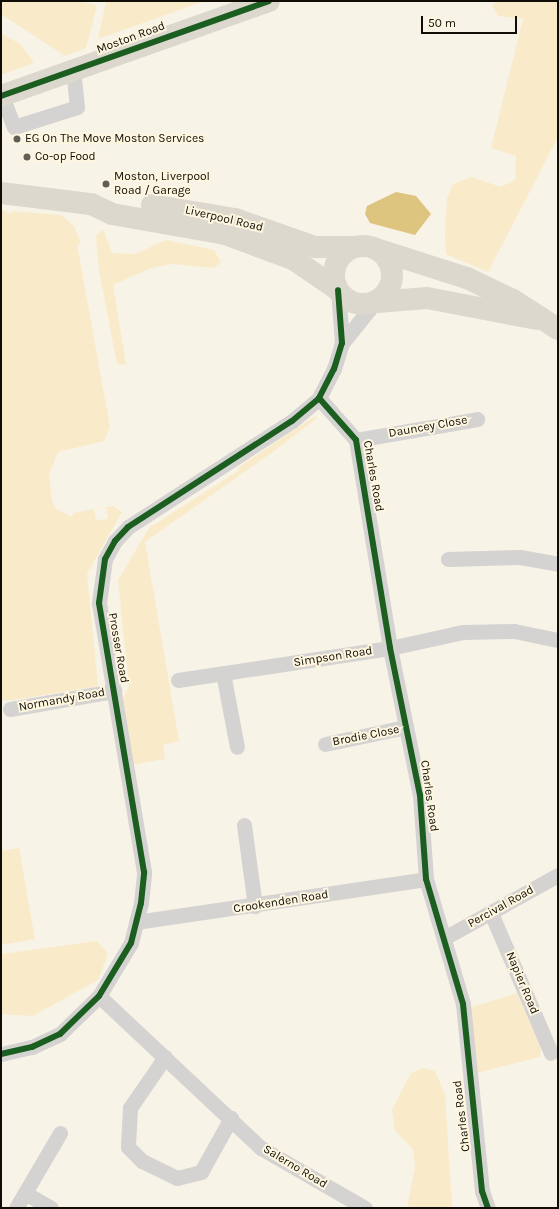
<!DOCTYPE html>
<html>
<head>
<meta charset="utf-8">
<style>
	body { margin:0 }
	#map { position:relative; width:559px; height:1209px; overflow:hidden; background:#f8f3e7; font-family:Karla,sans-serif }
	div>[style] { position:absolute }
	.green>* { inset:0; background:#f9ebca }
	.water>* { inset:0; background:#ddc47f }
	.minor>* { height:15px; margin:-7.5px; padding:0 7.5px; transform-origin:7.5px; border-radius:7.5px; background:#d4d3d1 }
	.trunk>* { height:22px; margin:-11px; padding:0 11px; transform-origin:11px; border-radius:11px; background:#dcd8ce }
	.trunk>.ring { margin:-11px; padding:0; box-sizing:content-box; background:none; border:22px solid #dcd8ce; border-radius:50% }
	.cycleway>* { height:6px; margin:-3px; padding:0 3px; transform-origin:3px; border-radius:3px; background:#1b5e20 }
	.dots>* { width:11px; height:11px; translate:-50% -50%; box-sizing:border-box; border:2px solid #fff6e0; border-radius:50% }
	span { translate:-50% -50%; white-space:nowrap; text-align:center; line-height:1.15; -webkit-text-stroke:4px #fff6e0; paint-order:stroke }
	.street-label { font-size:12px; color:#0f0d06 }
	.poi-label { font-size:12px; color:#0f0d06 }
	.left { translate:0 -50%; text-align:left }
	.frame { position:absolute; inset:0; border:2px solid #0f0d06; pointer-events:none }
	.scale { position:absolute; left:421px; top:16px; width:96px; height:18px; box-sizing:border-box; border:2px solid #0f0d06; border-top:0; padding-left:5px; font-size:12px; line-height:14px; white-space:nowrap; color:#0f0d06; -webkit-text-stroke:3px #fff6e0; paint-order:stroke }
</style>
</head>
<body>
<div id="map">
	<div class="green">
		<i style="clip-path:polygon(1px 1px,74px 1px,97px 5px,86px 48px,65px 56px,1px 14px)"></i>
		<i style="clip-path:polygon(106px 1px,205px 1px,98px 39px)"></i>
		<i style="clip-path:polygon(497px 1px,558px 1px,558px 137px,488px 272px,446px 254px,445px 233px,447px 198px,453px 184px,471px 177px,501px 187px,515px 180px,516px 156px,491px 148px,523px 19px,498px 16px,492px 6px)"></i>
		<i style="clip-path:polygon(1px 33px,20px 44px,34px 63px,1px 75px)"></i>
		<i style="clip-path:polygon(1px 209px,11px 214px,12px 211px,61px 215px,74px 226px,81px 243px,77px 244px,110px 427px,104px 441px,58px 452px,49px 474px,52px 500px,56px 509px,72px 517px,74px 513px,94px 509px,96px 520px,108px 519px,107px 508px,96px 509px,113px 506px,122px 512px,87px 574px,98px 686px,14px 700px,1px 700px)"></i>
		<i style="clip-path:polygon(103px 229px,112px 253px,135px 254px,166px 240px,214px 250px,221px 262px,214px 268px,172px 264px,151px 268px,113px 285px,126px 365px,117px 364px,99px 270px,96px 236px)"></i>
		<i style="clip-path:polygon(315px 416px,317px 418px,274px 451px,145px 542px,179px 741px,163px 745px,165px 759px,136px 764px,132px 762px,122px 700px,129px 686px,118px 580px,149px 528px,238px 471px,239px 467px)"></i>
		<i style="clip-path:polygon(19px 848px,35px 939px,1px 945px,1px 851px)"></i>
		<i style="clip-path:polygon(97px 941px,108px 954px,98px 980px,33px 1016px,1px 1014px,1px 954px)"></i>
		<i style="clip-path:polygon(517px 993px,541px 1046px,540px 1057px,473px 1074px,466px 1009px)"></i>
		<i style="clip-path:polygon(423px 1068px,435px 1071px,445px 1095px,452px 1208px,407px 1208px,415px 1167px,413px 1149px,395px 1131px,392px 1110px,411px 1073px)"></i>
	</div>
	<div class="water">
		<i style="clip-path:polygon(396px 192px,416px 196px,431px 214px,415px 235px,370px 223px,365px 214px,367px 206px)"></i>
	</div>
	<div class="minor">
		<i style="left:2px;top:96px;width:33px;rotate:69deg"></i>
		<i style="left:14px;top:127px;width:66px;rotate:-17.6deg"></i>
		<i style="left:77px;top:107px;width:37px;rotate:-96deg"></i>
		<i style="left:343px;top:342px;width:51px;rotate:-51.3deg"></i>
		<i style="left:319px;top:398px;width:56px;rotate:48.6deg"></i>
		<i style="left:356px;top:440px;width:211px;rotate:80.7deg"></i>
		<i style="left:390px;top:648px;width:150px;rotate:78.5deg"></i>
		<i style="left:420px;top:795px;width:84px;rotate:85.9deg"></i>
		<i style="left:426px;top:879px;width:130px;rotate:73.5deg"></i>
		<i style="left:463px;top:1004px;width:188px;rotate:84.2deg"></i>
		<i style="left:482px;top:1191px;width:18px;rotate:71deg"></i>
		<i style="left:356px;top:440px;width:123px;rotate:-9.8deg"></i>
		<i style="left:448px;top:559px;width:72px;rotate:-1.6deg"></i>
		<i style="left:520px;top:557px;width:39px;rotate:10deg"></i>
		<i style="left:223px;top:673px;width:75px;rotate:79.3deg"></i>
		<i style="left:178px;top:680px;width:214px;rotate:-8.6deg"></i>
		<i style="left:390px;top:648px;width:75px;rotate:-12.4deg"></i>
		<i style="left:463px;top:632px;width:51px;rotate:-1.1deg"></i>
		<i style="left:514px;top:631px;width:45px;rotate:11.6deg"></i>
		<i style="left:10px;top:709px;width:106px;rotate:-9.8deg"></i>
		<i style="left:325px;top:744px;width:83px;rotate:-11.9deg"></i>
		<i style="left:244px;top:825px;width:82px;rotate:82.3deg"></i>
		<i style="left:491px;top:913px;width:152px;rotate:66.8deg"></i>
		<i style="left:136px;top:922px;width:293px;rotate:-8.4deg"></i>
		<i style="left:444px;top:938px;width:130px;rotate:-28.9deg"></i>
		<i style="left:99px;top:996px;width:222px;rotate:43.2deg"></i>
		<i style="left:261px;top:1148px;width:120px;rotate:30deg"></i>
		<i style="left:1px;top:1054px;width:32px;rotate:-13deg"></i>
		<i style="left:32px;top:1047px;width:31px;rotate:-25deg"></i>
		<i style="left:60px;top:1034px;width:54px;rotate:-44.3deg"></i>
		<i style="left:99px;top:996px;width:62px;rotate:-58.9deg"></i>
		<i style="left:131px;top:943px;width:41px;rotate:-76deg"></i>
		<i style="left:141px;top:903px;width:31px;rotate:-84deg"></i>
		<i style="left:144px;top:872px;width:273px;rotate:-99.5deg"></i>
		<i style="left:99px;top:603px;width:44px;rotate:-82.2deg"></i>
		<i style="left:105px;top:559px;width:21px;rotate:-61deg"></i>
		<i style="left:115px;top:541px;width:19px;rotate:-47deg"></i>
		<i style="left:128px;top:527px;width:195px;rotate:-32.9deg"></i>
		<i style="left:292px;top:421px;width:35px;rotate:-40deg"></i>
		<i style="left:319px;top:398px;width:33px;rotate:-63deg"></i>
		<i style="left:334px;top:369px;width:27px;rotate:-73deg"></i>
		<i style="left:342px;top:343px;width:53px;rotate:-94.3deg"></i>
		<i style="left:165px;top:1057px;width:62px;rotate:124.5deg"></i>
		<i style="left:130px;top:1108px;width:39px;rotate:93deg"></i>
		<i style="left:128px;top:1147px;width:20px;rotate:45deg"></i>
		<i style="left:142px;top:1161px;width:39px;rotate:26deg"></i>
		<i style="left:177px;top:1178px;width:25px;rotate:-14deg"></i>
		<i style="left:201px;top:1172px;width:62px;rotate:-60.9deg"></i>
		<i style="left:25px;top:1193px;width:30px;rotate:30deg"></i>
		<i style="left:16px;top:1208px;width:87px;rotate:-59.6deg"></i>
	</div>
	<div class="trunk">
		<i style="left:1px;top:96px;width:284px;rotate:-19.5deg"></i>
		<i style="left:1px;top:193px;width:91px;rotate:7deg"></i>
		<i style="left:91px;top:204px;width:23px;rotate:25deg"></i>
		<i style="left:112px;top:214px;width:115px;rotate:10deg"></i>
		<i style="left:225px;top:234px;width:72px;rotate:20.2deg"></i>
		<i style="left:293px;top:259px;width:53px;rotate:34.3deg"></i>
		<i style="left:152px;top:205px;width:84px;rotate:9.6deg"></i>
		<i style="left:235px;top:219px;width:85px;rotate:19.3deg"></i>
		<i style="left:315px;top:247px;width:39px"></i>
		<i class="ring" style="left:334px;top:246px;width:36px;height:36px"></i>
		<i style="left:379px;top:250px;width:92px;rotate:17.7deg"></i>
		<i style="left:467px;top:278px;width:51px;rotate:25.6deg"></i>
		<i style="left:513px;top:300px;width:54px;rotate:32.8deg"></i>
		<i style="left:377px;top:302px;width:50px;rotate:-4.6deg"></i>
		<i style="left:427px;top:298px;width:112px;rotate:10.8deg"></i>
	</div>
	<div class="cycleway">
		<i style="left:1px;top:96px;width:284px;rotate:-19.5deg"></i>
		<i style="left:319px;top:398px;width:56px;rotate:48.6deg"></i>
		<i style="left:356px;top:440px;width:211px;rotate:80.7deg"></i>
		<i style="left:390px;top:648px;width:150px;rotate:78.5deg"></i>
		<i style="left:420px;top:795px;width:84px;rotate:85.9deg"></i>
		<i style="left:426px;top:879px;width:130px;rotate:73.5deg"></i>
		<i style="left:463px;top:1004px;width:188px;rotate:84.2deg"></i>
		<i style="left:482px;top:1191px;width:18px;rotate:71deg"></i>
		<i style="left:1px;top:1054px;width:32px;rotate:-13deg"></i>
		<i style="left:32px;top:1047px;width:31px;rotate:-25deg"></i>
		<i style="left:60px;top:1034px;width:54px;rotate:-44.3deg"></i>
		<i style="left:99px;top:996px;width:62px;rotate:-58.9deg"></i>
		<i style="left:131px;top:943px;width:41px;rotate:-76deg"></i>
		<i style="left:141px;top:903px;width:31px;rotate:-84deg"></i>
		<i style="left:144px;top:872px;width:273px;rotate:-99.5deg"></i>
		<i style="left:99px;top:603px;width:44px;rotate:-82.2deg"></i>
		<i style="left:105px;top:559px;width:21px;rotate:-61deg"></i>
		<i style="left:115px;top:541px;width:19px;rotate:-47deg"></i>
		<i style="left:128px;top:527px;width:195px;rotate:-32.9deg"></i>
		<i style="left:292px;top:421px;width:35px;rotate:-40deg"></i>
		<i style="left:319px;top:398px;width:33px;rotate:-63deg"></i>
		<i style="left:334px;top:369px;width:27px;rotate:-73deg"></i>
		<i style="left:342px;top:343px;width:53px;rotate:-94.3deg"></i>
	</div>
	<div class="dots">
		<i style="left:17px;top:139px;background:#615e55"></i>
		<i style="left:27px;top:157px;background:#615e55"></i>
		<i style="left:106px;top:184px;background:#615e55"></i>
	</div>
	<div class="street-label">
		<span style="left:131px;top:38px;rotate:-20deg">Moston Road</span>
		<span style="left:224px;top:219px;rotate:13deg">Liverpool Road</span>
		<span style="left:428px;top:427px;rotate:-10deg">Dauncey Close</span>
		<span style="left:373px;top:476px;rotate:80deg">Charles Road</span>
		<span style="left:118px;top:648px;rotate:80deg">Prosser Road</span>
		<span style="left:333px;top:657px;rotate:-9deg">Simpson Road</span>
		<span style="left:62px;top:700px;rotate:-10deg">Normandy Road</span>
		<span style="left:366px;top:736px;rotate:-11deg">Brodie Close</span>
		<span style="left:429px;top:796px;rotate:82deg">Charles Road</span>
		<span style="left:281px;top:902px;rotate:-9deg">Crookenden Road</span>
		<span style="left:501px;top:907px;rotate:-29deg">Percival Road</span>
		<span style="left:522px;top:983px;rotate:67deg">Napier Road</span>
		<span style="left:462px;top:1116px;rotate:-97deg">Charles Road</span>
		<span style="left:295px;top:1167px;rotate:31deg">Salerno Road</span>
	</div>
	<div class="poi-label">
		<span class="left" style="left:25px;top:139px">EG On The Move Moston Services</span>
		<span class="left" style="left:35px;top:157px">Co-op Food</span>
		<span class="left" style="left:114px;top:184px">Moston, Liverpool<br>Road / Garage</span>
	</div>
	<div class="frame"></div>
	<div class="scale">50 m</div>
</div>
</body>
</html>
